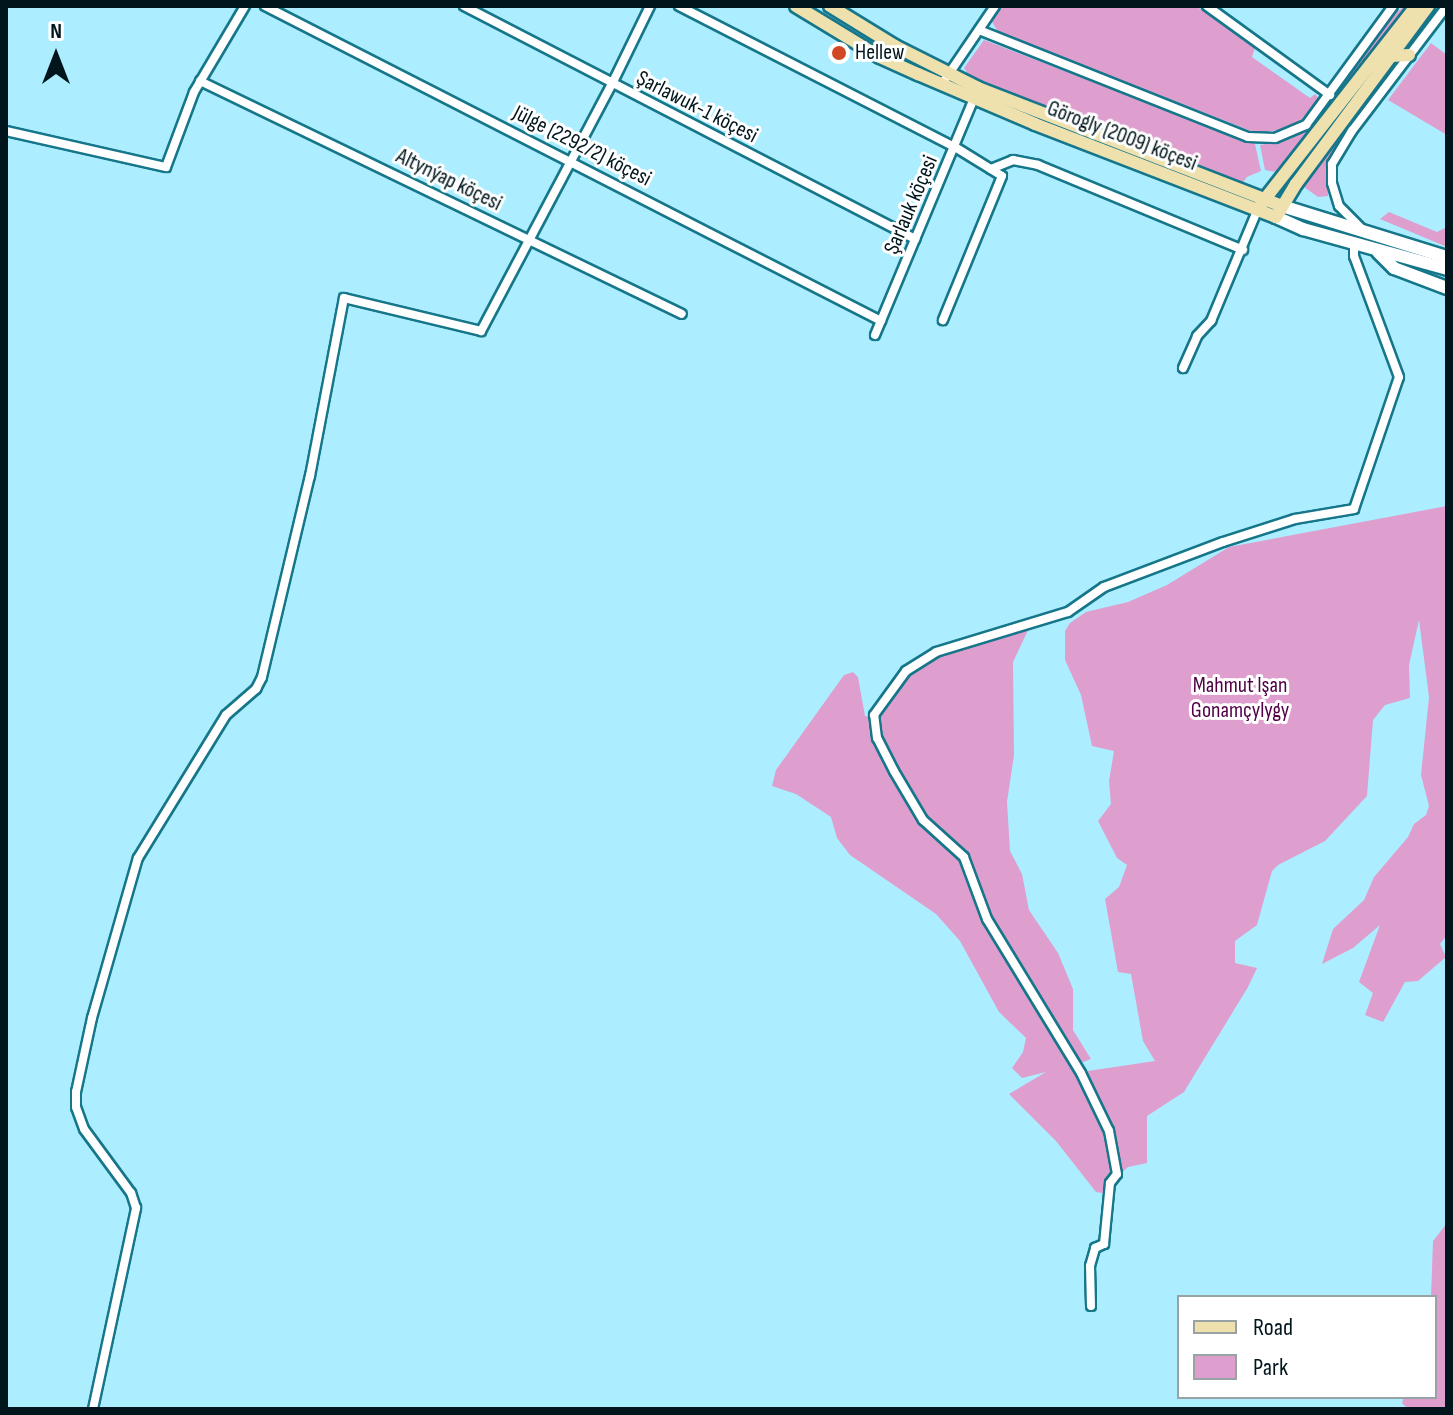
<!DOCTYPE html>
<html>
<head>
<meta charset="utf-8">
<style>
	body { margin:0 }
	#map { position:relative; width:1453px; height:1415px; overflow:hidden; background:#aceeff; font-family:"Sofia Sans Condensed",sans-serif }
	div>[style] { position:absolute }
	.green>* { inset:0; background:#de9fcf }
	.roads { filter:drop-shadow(2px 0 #16768a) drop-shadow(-2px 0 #16768a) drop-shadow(0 2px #16768a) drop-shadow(0 -2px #16768a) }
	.minor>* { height:8px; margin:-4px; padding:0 4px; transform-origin:4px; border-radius:4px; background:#fff }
	.secondary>* { height:12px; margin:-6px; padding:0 6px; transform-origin:6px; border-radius:6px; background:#fff }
	.primary>* { height:12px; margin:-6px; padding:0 6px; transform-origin:6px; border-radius:6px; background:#efe1ad }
	.dots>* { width:22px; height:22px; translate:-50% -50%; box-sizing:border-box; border:4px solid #fff; border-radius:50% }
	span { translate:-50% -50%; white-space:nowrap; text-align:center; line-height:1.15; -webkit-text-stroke:6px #fff; paint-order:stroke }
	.poi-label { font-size:22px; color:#00161c }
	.left { translate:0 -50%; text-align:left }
	.street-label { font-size:22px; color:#00161c }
	.park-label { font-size:22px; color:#510046 }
	.frame { position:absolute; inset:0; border:8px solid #00161c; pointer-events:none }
	.legend { position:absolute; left:1177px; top:1295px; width:260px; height:104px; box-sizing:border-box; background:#fff; border:2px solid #99a2a4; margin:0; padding:10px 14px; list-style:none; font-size:24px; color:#00161c }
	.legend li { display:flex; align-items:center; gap:16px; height:40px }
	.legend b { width:40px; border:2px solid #99a2a4 }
	.north { position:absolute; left:16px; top:16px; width:80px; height:80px; -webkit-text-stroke:6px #fff; paint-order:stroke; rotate:0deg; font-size:22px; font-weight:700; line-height:32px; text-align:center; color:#00161c }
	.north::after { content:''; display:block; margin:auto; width:28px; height:36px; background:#00161c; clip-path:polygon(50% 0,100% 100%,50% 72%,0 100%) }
</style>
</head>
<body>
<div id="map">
	<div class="green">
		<i style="clip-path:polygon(1001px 6px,1196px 6px,1255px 48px,1252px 57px,1310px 98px,1315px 94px,1319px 99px,1309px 114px,1290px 127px,1268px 132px,1251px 131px,998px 32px,991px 20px)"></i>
		<i style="clip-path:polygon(1405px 6px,1409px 6px,1282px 173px,1265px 170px,1260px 145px,1290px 139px,1312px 125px,1394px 14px)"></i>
		<i style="clip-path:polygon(984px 40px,1255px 144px,1261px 171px,1247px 177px,1239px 188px,1032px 101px,987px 86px,969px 76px,964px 68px)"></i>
		<i style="clip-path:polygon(1431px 43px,1447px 55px,1447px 135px,1388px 100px)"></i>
		<i style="clip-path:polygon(1346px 126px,1327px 166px,1328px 196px,1318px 197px,1304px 187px)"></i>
		<i style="clip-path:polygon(1389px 212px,1437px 232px,1447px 227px,1447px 247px,1380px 219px)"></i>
		<i style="clip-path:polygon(1447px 506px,1447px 935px,1440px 944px,1446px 957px,1418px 981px,1405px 982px,1383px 1022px,1365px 1015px,1373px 993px,1359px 982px,1380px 925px,1353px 948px,1322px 964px,1333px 929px,1364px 900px,1374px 877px,1408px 837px,1414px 824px,1426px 815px,1429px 806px,1421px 775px,1429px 697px,1419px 620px,1409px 665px,1410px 698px,1385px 705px,1373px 720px,1367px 796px,1325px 841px,1278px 865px,1272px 871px,1257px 925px,1235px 941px,1235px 963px,1257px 968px,1248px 987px,1184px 1092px,1147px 1116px,1147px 1163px,1128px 1167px,1110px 1183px,1109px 1194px,1096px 1192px,1056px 1141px,1009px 1094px,1046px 1072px,1022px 1078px,1012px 1068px,1023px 1052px,1026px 1038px,999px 1012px,960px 941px,936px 914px,850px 855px,837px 838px,831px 817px,796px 794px,772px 786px,776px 770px,844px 675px,853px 672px,858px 677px,865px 716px,877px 719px,898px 687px,923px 664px,957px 649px,1030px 626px,1013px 662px,1014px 755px,1007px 802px,1010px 851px,1022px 874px,1029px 910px,1058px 953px,1073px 989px,1073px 1030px,1091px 1059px,1077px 1064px,1081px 1072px,1155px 1061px,1143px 1041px,1131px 974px,1118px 972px,1105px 899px,1119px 887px,1127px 865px,1117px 858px,1098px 821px,1111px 804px,1109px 781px,1114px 751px,1092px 746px,1081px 695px,1065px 660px,1065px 631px,1070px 623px,1086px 612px,1128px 602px,1167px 585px,1229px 547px)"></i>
		<i style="clip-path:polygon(1447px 1223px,1447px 1409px,1408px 1409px,1402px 1403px,1404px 1397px,1435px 1397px,1435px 1297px,1431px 1297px,1433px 1241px)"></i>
	</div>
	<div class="roads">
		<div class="minor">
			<i style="left:265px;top:6px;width:692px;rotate:27.08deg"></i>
			<i style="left:464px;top:6px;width:508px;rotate:27.32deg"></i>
			<i style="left:679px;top:6px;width:310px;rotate:27.1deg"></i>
			<i style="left:955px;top:147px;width:55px;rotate:31.7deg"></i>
			<i style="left:1002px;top:176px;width:156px;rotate:112.3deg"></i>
			<i style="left:1207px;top:6px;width:152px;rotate:35.9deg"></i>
			<i style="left:979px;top:30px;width:289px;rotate:21.7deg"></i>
			<i style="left:1248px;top:137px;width:27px;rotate:2deg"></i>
			<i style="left:1275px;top:138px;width:34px;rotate:-23deg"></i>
			<i style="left:1306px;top:125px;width:147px;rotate:-53.8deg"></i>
			<i style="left:200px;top:81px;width:535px;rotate:25.8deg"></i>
			<i style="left:942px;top:84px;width:94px;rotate:-55.8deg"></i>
			<i style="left:6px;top:131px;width:164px;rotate:12.7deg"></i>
			<i style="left:166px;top:167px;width:80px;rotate:-69.5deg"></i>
			<i style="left:194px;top:92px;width:100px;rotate:-59.3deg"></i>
			<i style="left:991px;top:169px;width:24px;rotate:-22deg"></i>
			<i style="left:1013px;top:160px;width:25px;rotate:11deg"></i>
			<i style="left:1038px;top:165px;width:222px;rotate:22.5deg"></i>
			<i style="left:1361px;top:228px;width:31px;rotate:-135deg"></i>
			<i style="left:1339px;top:206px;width:24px;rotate:-107deg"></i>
			<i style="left:1332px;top:183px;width:19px;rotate:-90deg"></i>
			<i style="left:1332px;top:164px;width:39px;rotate:-59deg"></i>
			<i style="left:1352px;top:131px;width:157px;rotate:-52.8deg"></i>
			<i style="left:875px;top:335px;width:259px;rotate:-67.3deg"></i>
			<i style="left:1183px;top:368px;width:35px;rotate:-66deg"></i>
			<i style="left:1197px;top:336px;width:21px;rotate:-47deg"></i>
			<i style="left:1211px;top:321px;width:119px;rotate:-67.3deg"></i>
			<i style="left:1091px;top:1306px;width:40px;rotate:-91.4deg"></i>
			<i style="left:1090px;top:1266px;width:19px;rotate:-74deg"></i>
			<i style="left:1095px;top:1248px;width:10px;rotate:-24deg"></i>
			<i style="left:1104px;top:1244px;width:61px;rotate:-84.4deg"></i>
			<i style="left:1110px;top:1183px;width:11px;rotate:-52deg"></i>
			<i style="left:1117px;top:1174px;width:44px;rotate:-100.5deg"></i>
			<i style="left:1109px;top:1131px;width:64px;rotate:-115.8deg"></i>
			<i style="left:1081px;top:1073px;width:180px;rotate:-121.4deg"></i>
			<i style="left:987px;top:919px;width:66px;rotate:-110.4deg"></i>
			<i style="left:964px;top:857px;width:55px;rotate:-137.9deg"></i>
			<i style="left:923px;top:820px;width:57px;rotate:-120.6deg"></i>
			<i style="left:894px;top:771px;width:37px;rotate:-117deg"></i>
			<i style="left:877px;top:738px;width:23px;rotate:-97deg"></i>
			<i style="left:874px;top:715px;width:54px;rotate:-54deg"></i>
			<i style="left:906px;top:671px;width:36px;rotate:-32deg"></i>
			<i style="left:936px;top:652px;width:138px;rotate:-16.9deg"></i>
			<i style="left:1068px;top:612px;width:44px;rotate:-34.8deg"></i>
			<i style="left:1104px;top:587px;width:127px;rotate:-20.7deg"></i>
			<i style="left:1223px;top:542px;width:76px;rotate:-17.7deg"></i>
			<i style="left:1295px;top:519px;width:60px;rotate:-9.6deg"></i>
			<i style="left:1354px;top:509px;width:139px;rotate:-71.2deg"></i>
			<i style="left:1399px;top:377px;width:129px;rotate:-110.4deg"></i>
			<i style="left:1354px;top:256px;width:13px;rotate:-90deg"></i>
			<i style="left:93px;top:1409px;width:206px;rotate:-77.9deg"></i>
			<i style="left:136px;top:1208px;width:16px;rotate:-108deg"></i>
			<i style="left:131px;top:1193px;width:79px;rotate:-126.3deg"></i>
			<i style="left:84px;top:1129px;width:23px;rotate:-110deg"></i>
			<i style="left:76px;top:1107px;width:15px;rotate:-90deg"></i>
			<i style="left:76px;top:1092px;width:76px;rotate:-77.8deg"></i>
			<i style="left:92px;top:1018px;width:166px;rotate:-74deg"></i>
			<i style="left:138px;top:858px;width:168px;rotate:-58.4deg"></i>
			<i style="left:226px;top:715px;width:40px;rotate:-41deg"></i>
			<i style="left:256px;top:689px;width:13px;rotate:-63deg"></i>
			<i style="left:262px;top:677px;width:207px;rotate:-76.6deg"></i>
			<i style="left:310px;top:476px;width:181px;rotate:-79.2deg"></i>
			<i style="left:344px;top:298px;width:141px;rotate:13.5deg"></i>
			<i style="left:481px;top:331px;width:280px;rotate:-62.1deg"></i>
			<i style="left:612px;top:84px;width:87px;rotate:-64deg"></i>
		</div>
		<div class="secondary">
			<i style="left:1282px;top:206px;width:173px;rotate:17.2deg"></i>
			<i style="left:1276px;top:217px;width:30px;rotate:24deg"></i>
			<i style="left:1303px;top:229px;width:149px;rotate:15.5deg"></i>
			<i style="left:1378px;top:252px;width:23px;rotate:45deg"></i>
			<i style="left:1394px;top:268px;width:57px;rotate:20.7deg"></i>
		</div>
		<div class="primary">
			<i style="left:796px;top:6px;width:98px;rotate:31.3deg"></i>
			<i style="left:880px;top:57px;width:42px;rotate:24.1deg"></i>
			<i style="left:918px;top:74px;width:127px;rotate:23.1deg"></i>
			<i style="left:1035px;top:124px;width:258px;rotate:21.1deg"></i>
			<i style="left:1276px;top:217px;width:39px;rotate:-59deg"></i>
			<i style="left:1296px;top:184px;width:222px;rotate:-53.4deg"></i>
			<i style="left:830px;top:6px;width:76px;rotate:31.6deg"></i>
			<i style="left:895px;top:46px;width:93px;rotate:26.8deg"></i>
			<i style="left:978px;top:88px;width:326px;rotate:21.2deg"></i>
			<i style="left:1391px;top:56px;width:18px;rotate:-3deg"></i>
			<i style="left:1261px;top:204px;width:251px;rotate:-51.9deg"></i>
		</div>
	</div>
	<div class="dots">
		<i style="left:839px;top:53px;background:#d14824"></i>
	</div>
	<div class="poi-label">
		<span class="left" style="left:855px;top:53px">Hellew</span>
	</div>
	<div class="street-label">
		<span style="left:697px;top:107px;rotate:27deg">Şarlawuk-1 köçesi</span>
		<span style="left:1122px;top:136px;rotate:21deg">Görogly (2009) köçesi</span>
		<span style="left:582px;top:146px;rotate:27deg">Jülge (2292/2) köçesi</span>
		<span style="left:449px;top:180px;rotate:26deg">Altynýap köçesi</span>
		<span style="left:911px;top:205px;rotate:-67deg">Şarlauk köçesi</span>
	</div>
	<div class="park-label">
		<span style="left:1240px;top:698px">Mahmut Işan<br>Gonamçylygy</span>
	</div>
	<div class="frame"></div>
	<ul class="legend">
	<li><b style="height:10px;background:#efe1ad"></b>Road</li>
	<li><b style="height:22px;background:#de9fcf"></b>Park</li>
	</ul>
	<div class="north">N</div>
</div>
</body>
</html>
